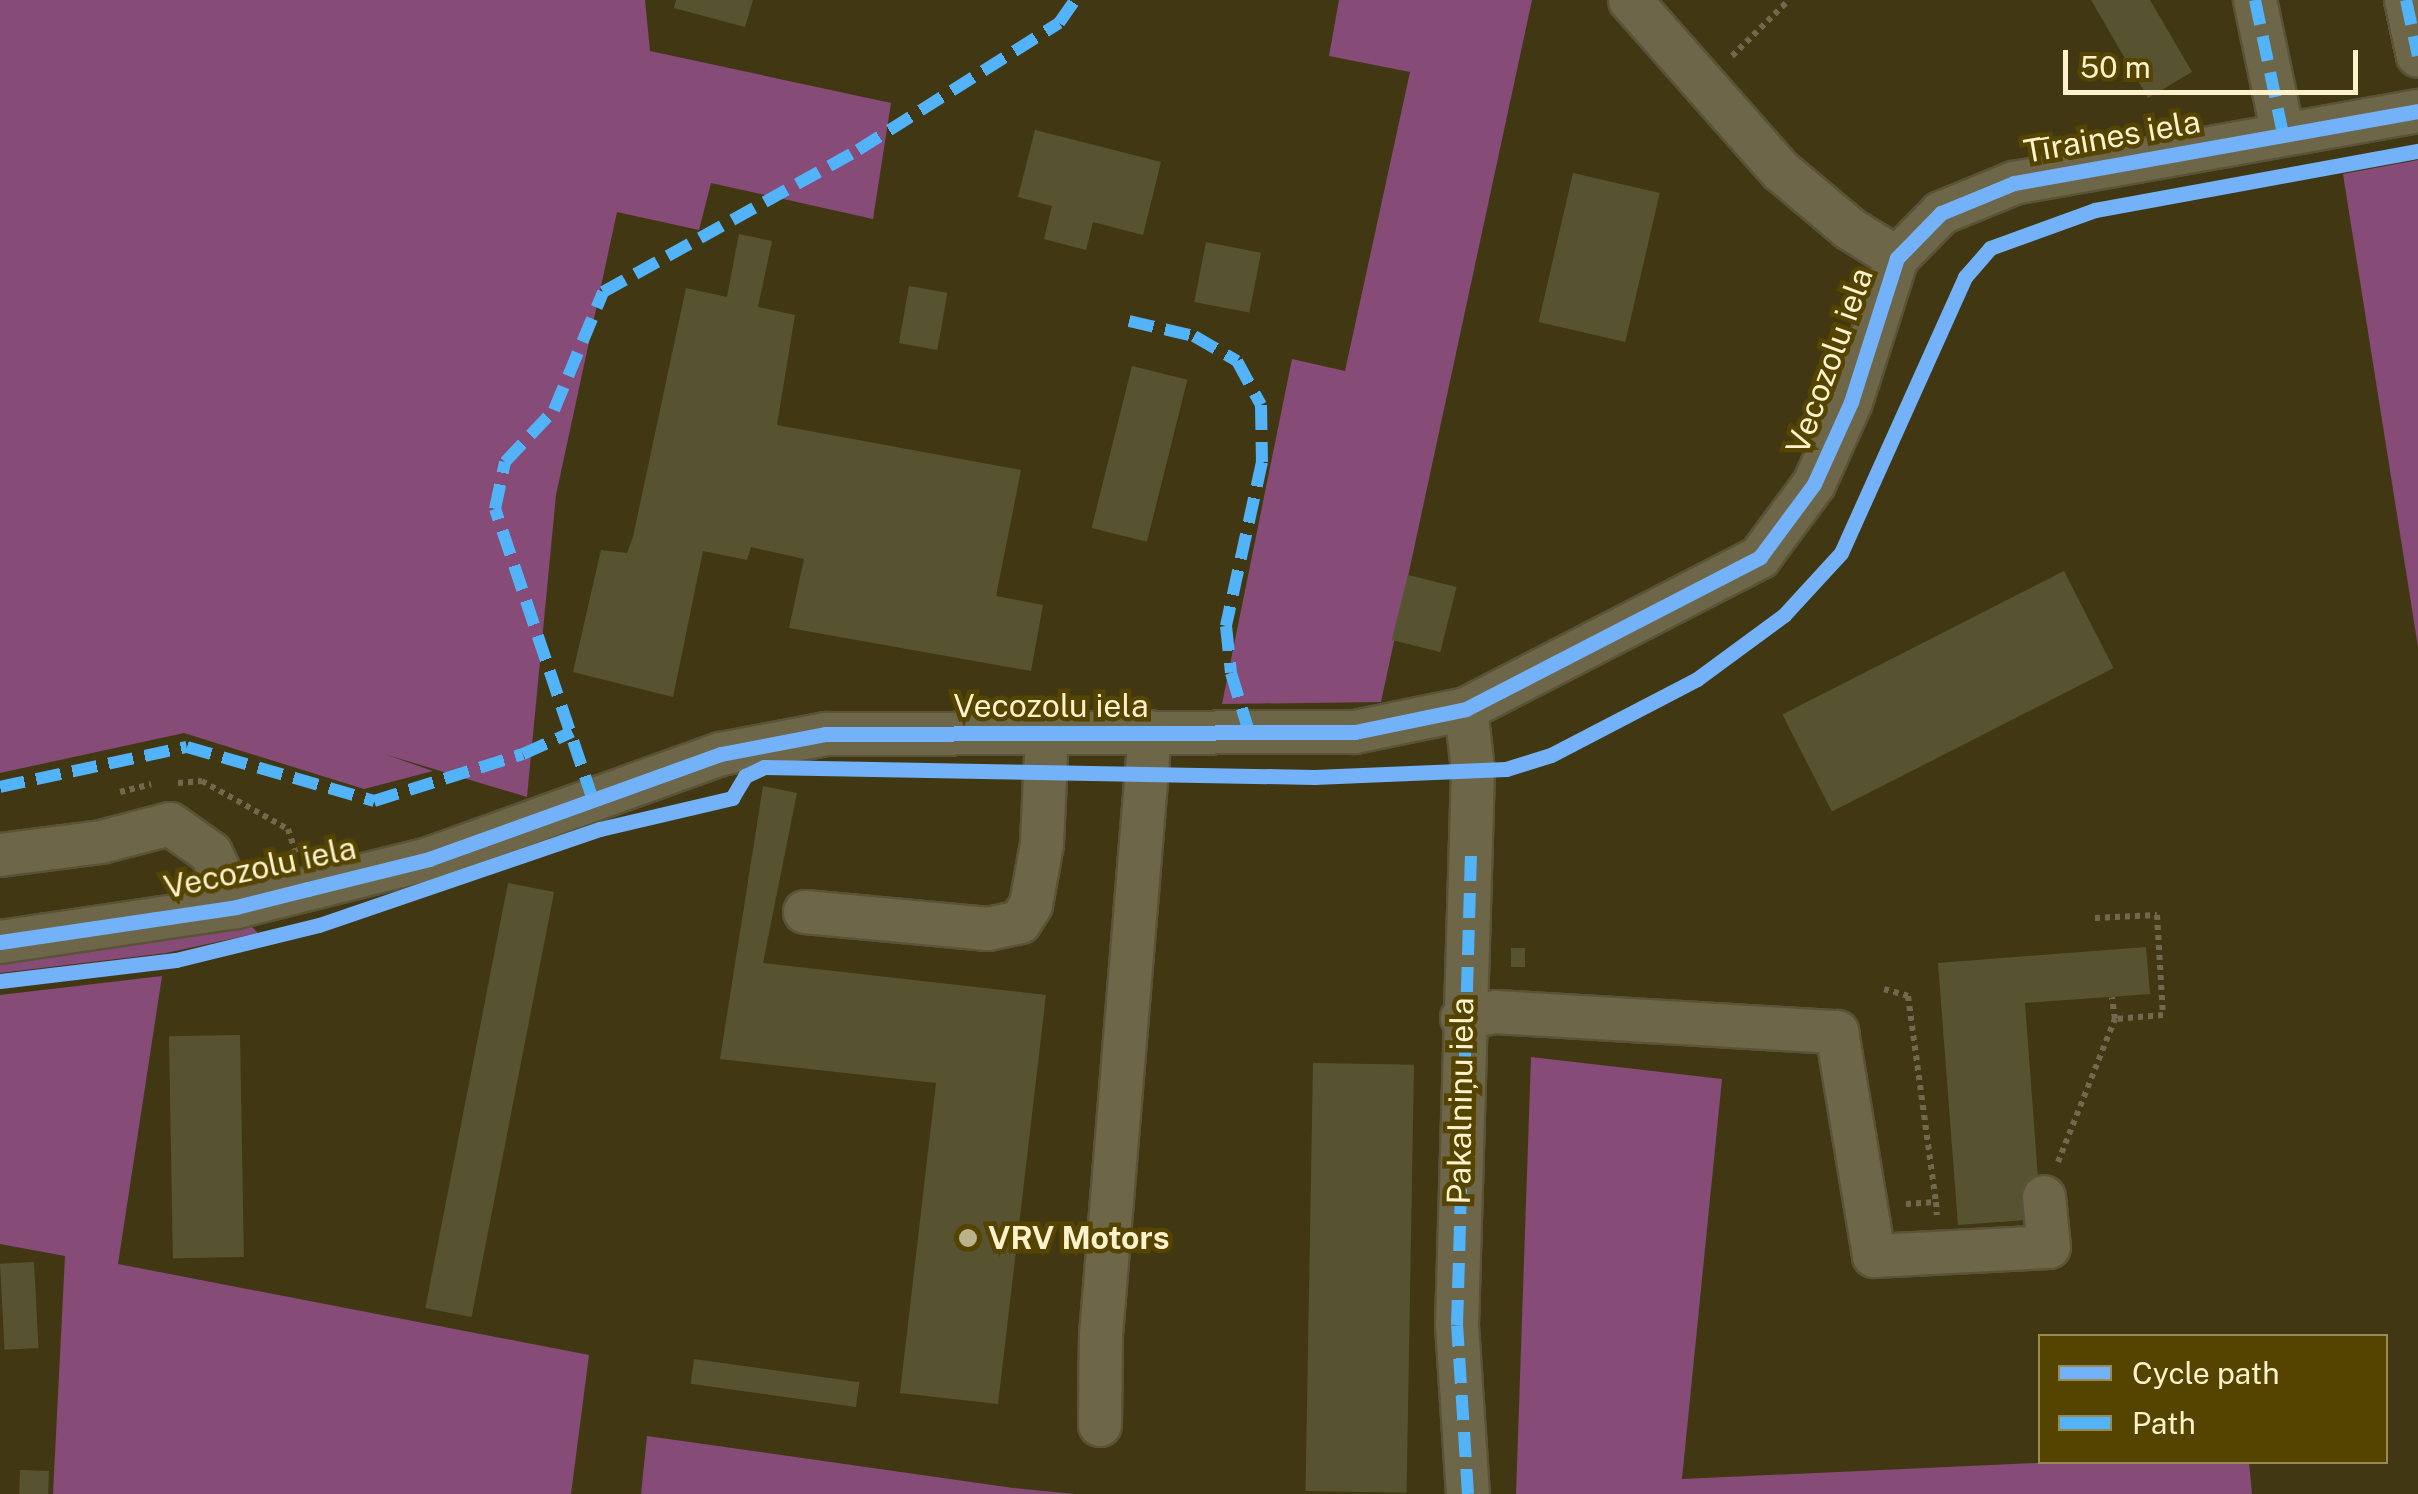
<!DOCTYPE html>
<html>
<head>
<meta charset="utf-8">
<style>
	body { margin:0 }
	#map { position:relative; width:2418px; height:1494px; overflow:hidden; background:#413813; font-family:"Public Sans",sans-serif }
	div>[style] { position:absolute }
	.green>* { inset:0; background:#864b77 }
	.building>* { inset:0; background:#575331; transform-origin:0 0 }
	.path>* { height:6px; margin-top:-3px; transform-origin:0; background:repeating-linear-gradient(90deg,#71694f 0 5px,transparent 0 10px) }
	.roads { filter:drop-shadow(2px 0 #5a5337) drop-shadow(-2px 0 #5a5337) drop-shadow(0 2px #5a5337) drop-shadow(0 -2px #5a5337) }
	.minor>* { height:42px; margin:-21px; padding:0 21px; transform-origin:21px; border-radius:21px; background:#6e6649 }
	.quiet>* { height:12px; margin-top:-6px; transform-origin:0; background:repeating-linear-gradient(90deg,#52b3f8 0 25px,transparent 0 37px) }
	.cycleway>* { height:15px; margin:-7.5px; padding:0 7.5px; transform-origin:7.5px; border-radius:7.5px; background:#73b2f8 }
	.dots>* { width:28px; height:28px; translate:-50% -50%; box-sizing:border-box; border:5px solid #544400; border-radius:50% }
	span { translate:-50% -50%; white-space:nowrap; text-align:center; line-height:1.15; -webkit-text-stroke:9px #544400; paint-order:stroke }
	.street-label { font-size:32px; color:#fdf2cc }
	.poi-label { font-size:32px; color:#fdf2cc; font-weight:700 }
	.left { translate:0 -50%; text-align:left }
	.legend { position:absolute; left:2038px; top:1334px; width:350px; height:130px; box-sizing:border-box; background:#544400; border:2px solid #988a52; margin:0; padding:12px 18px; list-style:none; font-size:30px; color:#fdf2cc }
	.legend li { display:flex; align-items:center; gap:20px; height:50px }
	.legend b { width:50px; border:2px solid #988a52 }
	.scale { position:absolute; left:2063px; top:50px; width:295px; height:45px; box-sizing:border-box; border:5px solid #fdf2cc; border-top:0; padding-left:12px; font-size:30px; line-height:35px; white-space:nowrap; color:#fdf2cc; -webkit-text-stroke:8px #544400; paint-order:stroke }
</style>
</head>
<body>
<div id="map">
	<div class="green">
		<i style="clip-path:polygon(0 0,645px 0,650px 51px,891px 103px,873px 219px,711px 183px,699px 230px,617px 212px,556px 495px,527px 797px,384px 754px,433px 771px,364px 789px,184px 733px,0 773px)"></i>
		<i style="clip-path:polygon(1339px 0,1532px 0,1381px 702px,1222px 704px,1292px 359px,1345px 371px,1410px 72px,1329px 56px)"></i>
		<i style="clip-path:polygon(2418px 160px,2418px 647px,2343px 174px)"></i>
		<i style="clip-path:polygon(250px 925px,258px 933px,166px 953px,0 973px,0 964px)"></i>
		<i style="clip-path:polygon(162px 976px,118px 1264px,589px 1355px,571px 1494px,53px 1494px,65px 1256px,0 1244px,0 995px)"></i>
		<i style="clip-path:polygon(1531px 1057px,1722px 1079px,1682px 1479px,2057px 1462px,2249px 1462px,2252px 1494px,1516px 1494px)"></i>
		<i style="clip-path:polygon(647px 1436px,1013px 1488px,1075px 1494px,641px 1494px)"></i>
	</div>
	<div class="building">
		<i style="clip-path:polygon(676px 0,753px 0,745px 27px,674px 8px)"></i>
		<i style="clip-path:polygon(2091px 0,2150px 0,2192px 72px,2148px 98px)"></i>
		<i style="clip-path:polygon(1035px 130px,1161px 162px,1143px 235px,1093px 222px,1086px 250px,1044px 239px,1052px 206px,1018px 197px)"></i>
		<i style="left:1573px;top:173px;width:89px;height:153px;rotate:13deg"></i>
		<i style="clip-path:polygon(739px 234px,772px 241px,758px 307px,795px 315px,777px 425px,1021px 470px,996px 596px,1043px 605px,1031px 671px,789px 628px,804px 559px,751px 547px,747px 560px,703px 551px,673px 697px,573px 672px,601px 550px,627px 553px,633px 537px,686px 288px,727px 297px)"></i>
		<i style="left:1206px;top:242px;width:56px;height:61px;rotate:11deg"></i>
		<i style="left:909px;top:286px;width:39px;height:58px;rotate:10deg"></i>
		<i style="left:1132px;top:366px;width:57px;height:167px;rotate:14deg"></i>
		<i style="left:2064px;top:571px;width:109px;height:316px;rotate:63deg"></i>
		<i style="left:1408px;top:575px;width:50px;height:67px;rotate:14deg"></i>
		<i style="clip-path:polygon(763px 786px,797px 793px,763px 963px,1046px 995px,998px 1404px,900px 1393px,936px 1083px,720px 1059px)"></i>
		<i style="left:508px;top:883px;width:47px;height:433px;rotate:11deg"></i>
		<i style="clip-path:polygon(2146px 947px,2150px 994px,2025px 1003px,2041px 1219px,1958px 1225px,1938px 963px)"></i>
		<i style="left:1511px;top:948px;width:14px;height:19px"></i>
		<i style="left:240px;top:1035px;width:222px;height:71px;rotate:89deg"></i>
		<i style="left:1313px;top:1063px;width:101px;height:428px;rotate:1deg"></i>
		<i style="left:34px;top:1262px;width:86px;height:34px;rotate:87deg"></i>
		<i style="left:694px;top:1359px;width:167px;height:25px;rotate:8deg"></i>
		<i style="left:20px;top:1470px;width:29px;height:24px;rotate:2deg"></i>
	</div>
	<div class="path">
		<i style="left:1732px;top:56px;width:80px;rotate:-44.5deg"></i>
		<i style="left:178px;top:783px;width:24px;rotate:-5deg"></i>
		<i style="left:202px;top:781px;width:98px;rotate:29.2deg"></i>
		<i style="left:288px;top:829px;width:25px;rotate:72deg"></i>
		<i style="left:120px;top:792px;width:32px;rotate:-14deg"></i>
		<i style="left:2095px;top:918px;width:62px;rotate:-2.8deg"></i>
		<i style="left:2157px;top:915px;width:100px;rotate:86.6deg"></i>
		<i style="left:2163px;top:1015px;width:48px;rotate:175.2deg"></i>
		<i style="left:2115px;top:1019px;width:22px;rotate:-98deg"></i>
		<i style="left:1884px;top:989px;width:25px;rotate:16deg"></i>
		<i style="left:1908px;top:996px;width:208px;rotate:82.3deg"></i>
		<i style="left:2058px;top:1162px;width:154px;rotate:-68.3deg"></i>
		<i style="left:1906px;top:1204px;width:30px;rotate:-4deg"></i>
		<i style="left:1936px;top:1202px;width:13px;rotate:86deg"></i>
	</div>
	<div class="roads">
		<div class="minor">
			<i style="left:1630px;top:0;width:228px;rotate:48.6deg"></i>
			<i style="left:1781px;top:171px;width:90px;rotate:40deg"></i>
			<i style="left:1850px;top:229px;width:55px;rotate:31.7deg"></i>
			<i style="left:2255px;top:0;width:137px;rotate:78.2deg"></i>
			<i style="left:2406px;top:0;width:57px;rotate:77.9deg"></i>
			<i style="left:1466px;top:709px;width:61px;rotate:83.5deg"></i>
			<i style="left:1473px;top:770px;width:555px;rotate:91.65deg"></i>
			<i style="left:1457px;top:1325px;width:169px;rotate:86.3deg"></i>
			<i style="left:0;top:855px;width:102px;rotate:-7.3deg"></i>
			<i style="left:101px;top:842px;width:71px;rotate:-14.6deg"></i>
			<i style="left:170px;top:824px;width:50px;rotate:35.3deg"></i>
			<i style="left:211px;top:853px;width:60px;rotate:65.2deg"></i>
			<i style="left:805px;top:912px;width:184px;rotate:5.3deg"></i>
			<i style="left:988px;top:929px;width:33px;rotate:-12deg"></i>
			<i style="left:1020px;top:922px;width:20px;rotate:-57deg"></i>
			<i style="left:1031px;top:905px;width:62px;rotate:-79.8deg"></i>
			<i style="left:1042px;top:844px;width:111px;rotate:-87.4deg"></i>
			<i style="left:0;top:942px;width:239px;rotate:-8.4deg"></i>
			<i style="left:236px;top:907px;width:74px;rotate:-14deg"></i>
			<i style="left:308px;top:889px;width:125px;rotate:-13.9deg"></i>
			<i style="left:429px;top:859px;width:310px;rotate:-19.8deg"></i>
			<i style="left:721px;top:754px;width:107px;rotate:-10.8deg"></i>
			<i style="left:826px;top:734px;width:529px;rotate:-0.22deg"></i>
			<i style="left:1355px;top:732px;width:113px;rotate:-11.7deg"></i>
			<i style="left:1466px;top:709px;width:331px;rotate:-27.3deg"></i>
			<i style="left:1760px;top:557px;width:91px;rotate:-53.5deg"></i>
			<i style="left:1814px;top:484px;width:90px;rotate:-65.7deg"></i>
			<i style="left:1851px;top:402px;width:151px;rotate:-72.3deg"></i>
			<i style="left:1897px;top:258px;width:63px;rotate:-45.6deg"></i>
			<i style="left:1941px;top:213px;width:79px;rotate:-22.3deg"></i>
			<i style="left:2014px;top:183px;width:410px;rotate:-10.1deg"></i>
			<i style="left:1462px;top:1018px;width:35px;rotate:-10deg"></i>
			<i style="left:1496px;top:1012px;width:342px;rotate:3.4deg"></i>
			<i style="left:1837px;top:1032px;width:227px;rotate:80.6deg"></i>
			<i style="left:1874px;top:1256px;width:175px;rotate:-2.9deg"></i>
			<i style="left:2049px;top:1247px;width:50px;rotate:-95.7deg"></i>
			<i style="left:1100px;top:1425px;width:90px;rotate:-89.4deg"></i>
			<i style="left:1101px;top:1335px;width:605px;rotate:-85.35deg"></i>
		</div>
	</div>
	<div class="quiet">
		<i style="left:2255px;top:0;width:137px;rotate:78.2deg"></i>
		<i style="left:2406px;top:0;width:57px;rotate:77.9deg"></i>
		<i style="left:1129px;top:321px;width:67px;rotate:13deg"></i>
		<i style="left:1194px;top:336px;width:50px;rotate:30.2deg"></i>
		<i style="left:1237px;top:361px;width:50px;rotate:61.4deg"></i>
		<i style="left:1261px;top:405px;width:57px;rotate:89deg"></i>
		<i style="left:1262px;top:462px;width:168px;rotate:102.4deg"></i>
		<i style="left:1226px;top:626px;width:47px;rotate:83.9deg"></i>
		<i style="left:1231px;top:673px;width:62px;rotate:73deg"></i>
		<i style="left:0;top:787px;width:191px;rotate:-12.1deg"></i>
		<i style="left:187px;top:747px;width:195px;rotate:16.1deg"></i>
		<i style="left:374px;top:801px;width:156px;rotate:-17.5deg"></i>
		<i style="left:523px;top:754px;width:54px;rotate:-24.2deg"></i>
		<i style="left:593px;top:800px;width:307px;rotate:-108.6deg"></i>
		<i style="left:495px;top:509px;width:48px;rotate:-78deg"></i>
		<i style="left:505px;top:462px;width:71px;rotate:-46.7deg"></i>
		<i style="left:554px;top:410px;width:128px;rotate:-67.4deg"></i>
		<i style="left:603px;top:292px;width:292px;rotate:-29.1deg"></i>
		<i style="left:858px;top:150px;width:238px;rotate:-32.3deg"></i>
		<i style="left:1059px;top:23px;width:28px;rotate:-55deg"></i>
		<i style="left:1468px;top:1494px;width:169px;rotate:-93.7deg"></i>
		<i style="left:1457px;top:1325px;width:476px;rotate:-88.3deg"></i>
	</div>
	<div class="cycleway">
		<i style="left:0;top:942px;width:239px;rotate:-8.4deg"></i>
		<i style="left:236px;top:907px;width:74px;rotate:-14deg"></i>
		<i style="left:308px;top:889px;width:125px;rotate:-13.9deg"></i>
		<i style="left:429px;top:859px;width:310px;rotate:-19.8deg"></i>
		<i style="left:721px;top:754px;width:107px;rotate:-10.8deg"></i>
		<i style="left:826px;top:734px;width:529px;rotate:-0.22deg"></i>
		<i style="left:1355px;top:732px;width:113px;rotate:-11.7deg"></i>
		<i style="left:1466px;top:709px;width:331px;rotate:-27.3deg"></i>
		<i style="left:1760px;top:557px;width:91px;rotate:-53.5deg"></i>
		<i style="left:1814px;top:484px;width:90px;rotate:-65.7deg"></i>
		<i style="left:1851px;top:402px;width:151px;rotate:-72.3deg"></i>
		<i style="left:1897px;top:258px;width:63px;rotate:-45.6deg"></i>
		<i style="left:1941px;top:213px;width:79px;rotate:-22.3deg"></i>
		<i style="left:2014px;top:183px;width:410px;rotate:-10.1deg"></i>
		<i style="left:0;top:981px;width:177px;rotate:-6.8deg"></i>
		<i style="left:176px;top:960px;width:147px;rotate:-13.8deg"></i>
		<i style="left:319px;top:925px;width:297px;rotate:-18.9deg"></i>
		<i style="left:600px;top:829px;width:136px;rotate:-13.2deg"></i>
		<i style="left:732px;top:798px;width:26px;rotate:-59deg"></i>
		<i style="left:745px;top:776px;width:21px;rotate:-25deg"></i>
		<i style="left:764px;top:767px;width:550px;rotate:1.04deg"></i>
		<i style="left:1314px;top:777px;width:192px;rotate:-2.4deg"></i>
		<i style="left:1506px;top:769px;width:47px;rotate:-17.3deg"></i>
		<i style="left:1551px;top:755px;width:165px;rotate:-27.5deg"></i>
		<i style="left:1697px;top:679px;width:108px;rotate:-36.3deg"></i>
		<i style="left:1784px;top:615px;width:84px;rotate:-47.4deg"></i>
		<i style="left:1841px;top:553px;width:303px;rotate:-65.8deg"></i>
		<i style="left:1965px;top:277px;width:38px;rotate:-49deg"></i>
		<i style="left:1990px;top:248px;width:112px;rotate:-19.9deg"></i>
		<i style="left:2095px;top:210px;width:328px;rotate:-10.4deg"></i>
	</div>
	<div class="dots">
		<i style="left:968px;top:1238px;background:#bbb18b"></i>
	</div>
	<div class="street-label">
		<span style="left:2112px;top:137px;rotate:-10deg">Tīraines iela</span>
		<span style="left:1830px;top:361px;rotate:-70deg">Vecozolu iela</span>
		<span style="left:1051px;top:706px">Vecozolu iela</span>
		<span style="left:260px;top:868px;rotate:-12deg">Vecozolu iela</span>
		<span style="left:1461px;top:1101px;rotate:-89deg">Pakalniņu iela</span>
	</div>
	<div class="poi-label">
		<span class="left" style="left:988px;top:1238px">VRV Motors</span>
	</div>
	<ul class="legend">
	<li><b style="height:12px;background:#73b2f8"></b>Cycle path</li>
	<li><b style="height:12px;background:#52b3f8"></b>Path</li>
	</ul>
	<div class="scale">50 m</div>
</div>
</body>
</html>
